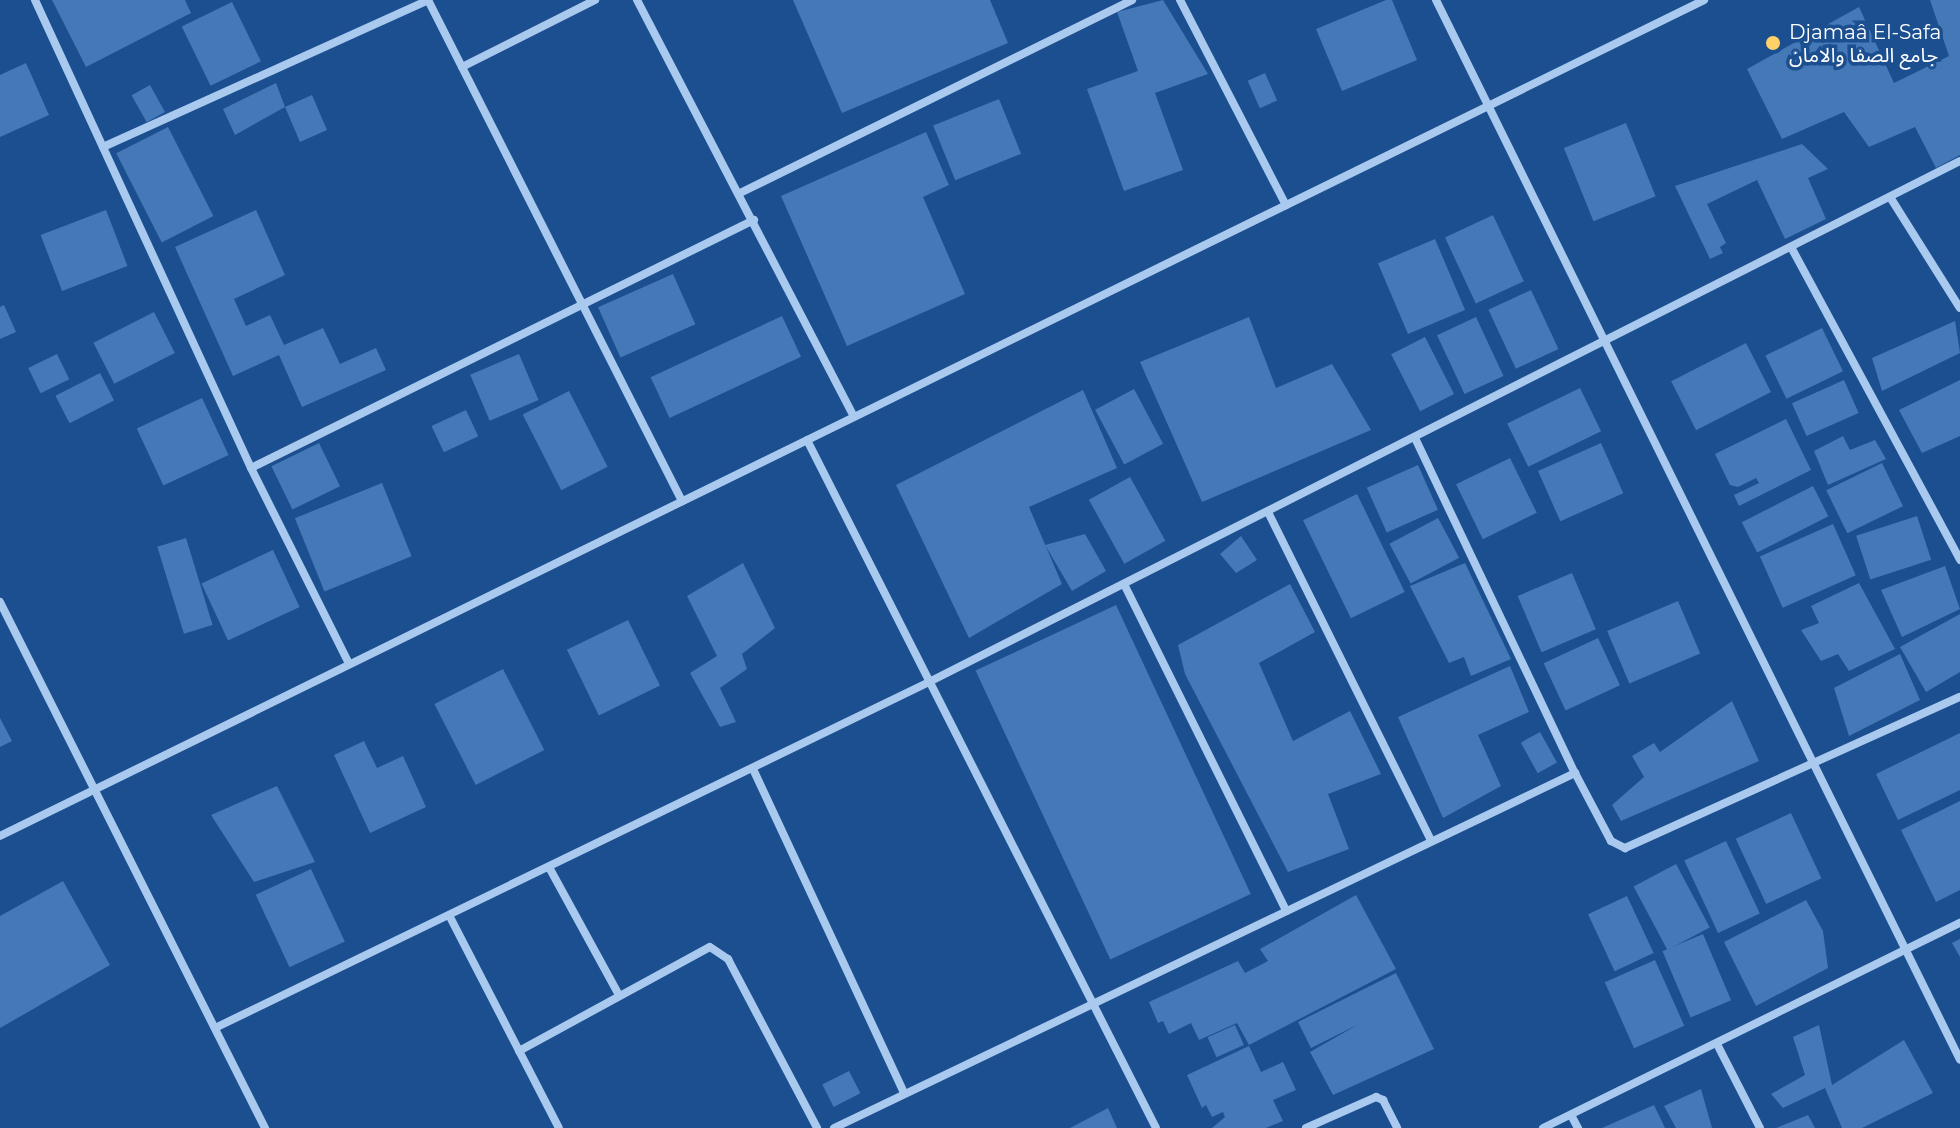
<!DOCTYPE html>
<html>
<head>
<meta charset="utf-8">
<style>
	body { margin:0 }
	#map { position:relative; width:1960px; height:1128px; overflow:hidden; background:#1b4f8f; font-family:Montserrat,"Noto Sans Arabic",sans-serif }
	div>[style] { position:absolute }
	.building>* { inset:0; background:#4478b7; transform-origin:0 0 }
	.minor>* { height:8px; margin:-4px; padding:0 4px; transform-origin:4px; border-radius:4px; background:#a9c9ee }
	.dots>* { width:22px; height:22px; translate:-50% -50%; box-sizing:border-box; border:4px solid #1b4f8f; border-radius:50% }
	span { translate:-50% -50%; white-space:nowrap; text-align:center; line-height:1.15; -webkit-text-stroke:7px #1b4f8f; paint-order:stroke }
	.poi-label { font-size:20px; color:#fff }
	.left { translate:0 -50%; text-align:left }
</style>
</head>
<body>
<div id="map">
	<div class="building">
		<i style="clip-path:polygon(52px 0,185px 0,191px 13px,86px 67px)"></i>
		<i style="clip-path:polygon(793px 0,990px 0,1008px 43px,842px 113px)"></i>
		<i style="clip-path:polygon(1163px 0,1208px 74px,1155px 93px,1183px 170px,1124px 191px,1087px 89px,1138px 71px,1117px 12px)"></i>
		<i style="clip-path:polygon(1386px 0,1392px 0,1417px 60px,1342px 91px,1316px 29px)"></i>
		<i style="clip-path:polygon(1930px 0,1960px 0,1960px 155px,1936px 168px,1915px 127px,1869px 147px,1844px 112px,1782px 139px,1747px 69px,1859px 7px,1894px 83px,1949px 56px)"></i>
		<i style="left:232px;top:2px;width:66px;height:56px;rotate:64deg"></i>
		<i style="clip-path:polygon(26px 63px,49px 115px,0 137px,0 75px)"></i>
		<i style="left:1265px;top:73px;width:30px;height:19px;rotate:66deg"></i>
		<i style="clip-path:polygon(276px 83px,285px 107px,312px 95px,327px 130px,300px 142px,285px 107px,235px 135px,223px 109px)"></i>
		<i style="left:150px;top:85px;width:31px;height:21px;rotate:61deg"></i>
		<i style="left:999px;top:99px;width:59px;height:71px;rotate:68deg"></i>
		<i style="left:1626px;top:123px;width:79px;height:67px;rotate:68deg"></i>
		<i style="left:168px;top:127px;width:100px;height:58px;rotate:63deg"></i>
		<i style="clip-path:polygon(926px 132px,949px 185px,923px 197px,965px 294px,847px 346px,781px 196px)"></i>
		<i style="clip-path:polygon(1802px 144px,1828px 169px,1808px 178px,1826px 219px,1785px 239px,1757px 180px,1707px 204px,1726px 243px,1720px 247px,1723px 253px,1710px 259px,1675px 186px)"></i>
		<i style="left:106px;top:210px;width:60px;height:70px;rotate:69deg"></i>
		<i style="clip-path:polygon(256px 210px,285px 275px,234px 299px,246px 326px,270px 315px,284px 345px,323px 328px,340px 364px,376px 348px,386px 370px,302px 407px,279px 355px,233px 376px,175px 247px)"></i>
		<i style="left:1493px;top:215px;width:73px;height:53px;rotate:65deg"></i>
		<i style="left:1435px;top:239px;width:77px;height:62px;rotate:67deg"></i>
		<i style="left:673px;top:274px;width:55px;height:82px;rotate:66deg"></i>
		<i style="left:1531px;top:290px;width:65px;height:47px;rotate:65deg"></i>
		<i style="clip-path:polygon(4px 305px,16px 332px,0 339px,0 307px)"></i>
		<i style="left:154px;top:312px;width:46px;height:68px;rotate:63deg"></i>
		<i style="left:782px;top:316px;width:45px;height:145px;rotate:65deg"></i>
		<i style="clip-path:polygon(1249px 317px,1276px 388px,1332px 364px,1371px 430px,1202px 502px,1140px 362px)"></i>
		<i style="left:1476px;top:317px;width:65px;height:43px;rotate:65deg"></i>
		<i style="clip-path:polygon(1955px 321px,1960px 353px,1882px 391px,1872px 358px)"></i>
		<i style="left:1822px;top:328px;width:48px;height:63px;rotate:64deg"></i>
		<i style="left:1425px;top:337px;width:64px;height:38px;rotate:63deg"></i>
		<i style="left:1746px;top:343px;width:55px;height:84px;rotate:63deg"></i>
		<i style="left:57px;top:354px;width:28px;height:32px;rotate:64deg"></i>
		<i style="left:519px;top:354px;width:50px;height:53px;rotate:67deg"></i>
		<i style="left:100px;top:373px;width:31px;height:50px;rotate:63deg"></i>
		<i style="left:1844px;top:380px;width:36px;height:57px;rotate:66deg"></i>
		<i style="clip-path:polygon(1960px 380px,1960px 436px,1922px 453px,1899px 410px)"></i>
		<i style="left:1580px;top:388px;width:48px;height:81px;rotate:64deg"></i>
		<i style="left:1134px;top:389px;width:62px;height:44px;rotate:62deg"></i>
		<i style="clip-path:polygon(1083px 390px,1117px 468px,1029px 507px,1062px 584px,969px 638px,896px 485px)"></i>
		<i style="left:569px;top:391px;width:85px;height:52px;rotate:63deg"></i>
		<i style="left:202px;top:398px;width:63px;height:72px;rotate:65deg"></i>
		<i style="left:466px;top:410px;width:29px;height:38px;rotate:65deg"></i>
		<i style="clip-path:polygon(1786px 419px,1811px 470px,1739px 506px,1734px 495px,1759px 483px,1756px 478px,1738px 487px,1730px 485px,1715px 454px)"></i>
		<i style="clip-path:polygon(1843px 436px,1850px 450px,1875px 440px,1886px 459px,1828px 485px,1814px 451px)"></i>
		<i style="left:319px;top:443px;width:48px;height:53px;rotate:64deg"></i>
		<i style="left:1601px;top:443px;width:55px;height:69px;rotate:66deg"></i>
		<i style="left:1510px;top:458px;width:61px;height:60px;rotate:64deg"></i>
		<i style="left:1882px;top:463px;width:48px;height:62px;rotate:64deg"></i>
		<i style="left:1418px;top:465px;width:49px;height:56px;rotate:66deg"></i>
		<i style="left:1130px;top:477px;width:73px;height:47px;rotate:61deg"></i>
		<i style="left:382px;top:483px;width:79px;height:94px;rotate:68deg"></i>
		<i style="left:1813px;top:486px;width:34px;height:80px;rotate:63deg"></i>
		<i style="left:1357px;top:494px;width:109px;height:60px;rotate:64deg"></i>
		<i style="left:1917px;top:516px;width:46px;height:64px;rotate:72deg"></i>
		<i style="left:1438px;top:518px;width:45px;height:55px;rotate:62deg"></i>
		<i style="left:1833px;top:524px;width:56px;height:80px;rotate:66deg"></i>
		<i style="clip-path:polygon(1085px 534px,1106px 571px,1072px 591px,1045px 545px)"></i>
		<i style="clip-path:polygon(1241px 536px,1257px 560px,1236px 573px,1220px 554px)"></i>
		<i style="left:186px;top:538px;width:91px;height:30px;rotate:73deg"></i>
		<i style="left:273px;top:550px;width:63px;height:79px;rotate:65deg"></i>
		<i style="clip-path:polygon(743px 563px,775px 628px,742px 654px,747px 669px,720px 688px,736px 722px,720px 727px,690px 673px,717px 656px,687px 596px)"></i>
		<i style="clip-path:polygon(1465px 563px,1511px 659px,1471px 676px,1464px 657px,1449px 663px,1410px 586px)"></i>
		<i style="clip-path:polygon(1945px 566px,1960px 609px,1902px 637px,1881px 590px)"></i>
		<i style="left:1572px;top:573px;width:61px;height:59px;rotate:67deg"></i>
		<i style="clip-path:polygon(1859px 583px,1895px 649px,1849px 671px,1838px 654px,1821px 661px,1801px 630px,1819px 623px,1811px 606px)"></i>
		<i style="clip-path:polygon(1290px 584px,1315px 632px,1259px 663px,1293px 741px,1350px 711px,1381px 774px,1328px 794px,1349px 849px,1288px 872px,1185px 674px,1178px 645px)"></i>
		<i style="left:1678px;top:601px;width:57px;height:77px;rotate:67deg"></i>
		<i style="left:1116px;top:605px;width:319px;height:155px;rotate:65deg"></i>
		<i style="clip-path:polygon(1960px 614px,1960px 672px,1926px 692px,1900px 647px)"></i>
		<i style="left:628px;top:620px;width:73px;height:68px;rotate:64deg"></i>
		<i style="left:1598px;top:638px;width:52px;height:60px;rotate:65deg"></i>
		<i style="clip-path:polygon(1900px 654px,1920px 700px,1849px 736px,1834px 688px)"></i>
		<i style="clip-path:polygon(1510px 666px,1529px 712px,1478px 735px,1501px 786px,1443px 818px,1398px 717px)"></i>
		<i style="left:503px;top:669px;width:91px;height:77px;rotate:63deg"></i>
		<i style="clip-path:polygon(1732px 701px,1759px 761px,1621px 821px,1612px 805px,1644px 777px,1632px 756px,1654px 743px,1660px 752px)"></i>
		<i style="clip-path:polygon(0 718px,12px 741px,0 747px)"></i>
		<i style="left:1540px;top:732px;width:35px;height:22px;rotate:61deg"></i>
		<i style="clip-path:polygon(1960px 733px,1960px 790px,1898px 820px,1876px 774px)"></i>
		<i style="clip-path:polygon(364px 741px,377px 768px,403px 756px,426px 807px,370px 833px,334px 755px)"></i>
		<i style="clip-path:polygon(277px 786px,315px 862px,254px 882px,211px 815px)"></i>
		<i style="clip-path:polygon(1960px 801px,1960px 890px,1936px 902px,1901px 830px)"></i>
		<i style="left:1791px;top:813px;width:72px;height:61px;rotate:65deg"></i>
		<i style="left:1726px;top:841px;width:80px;height:46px;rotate:65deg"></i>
		<i style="left:1676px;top:864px;width:72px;height:48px;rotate:62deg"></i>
		<i style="left:311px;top:869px;width:80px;height:61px;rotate:65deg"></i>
		<i style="clip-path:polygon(63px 881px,110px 965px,0 1028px,0 916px)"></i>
		<i style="clip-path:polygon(1356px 895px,1396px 969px,1249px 1045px,1237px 1023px,1199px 1040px,1191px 1023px,1169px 1034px,1163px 1021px,1158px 1023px,1149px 1002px,1238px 961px,1245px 973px,1268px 961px,1260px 949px)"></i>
		<i style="left:1627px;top:896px;width:63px;height:43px;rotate:65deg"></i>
		<i style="clip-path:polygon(1806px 900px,1823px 931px,1828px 968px,1756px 1006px,1724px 942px)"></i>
		<i style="left:1703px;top:934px;width:72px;height:44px;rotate:67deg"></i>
		<i style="clip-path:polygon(1960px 939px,1960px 957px,1952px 943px)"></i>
		<i style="left:1655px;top:960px;width:72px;height:55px;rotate:66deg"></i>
		<i style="clip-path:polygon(1396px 973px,1434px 1049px,1333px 1095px,1310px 1052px,1359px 1024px,1311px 1048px,1298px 1022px)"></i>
		<i style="left:1235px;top:1025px;width:22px;height:30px;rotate:66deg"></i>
		<i style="clip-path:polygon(1819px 1025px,1832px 1085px,1904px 1040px,1933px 1093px,1862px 1128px,1842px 1128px,1825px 1088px,1783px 1108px,1771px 1094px,1805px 1075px,1793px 1037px)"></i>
		<i style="clip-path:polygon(1249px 1046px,1261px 1072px,1283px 1062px,1296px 1090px,1273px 1100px,1283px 1121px,1266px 1128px,1212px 1128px,1225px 1117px,1223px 1112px,1212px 1117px,1206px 1105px,1202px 1108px,1187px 1075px)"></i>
		<i style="left:849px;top:1071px;width:25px;height:30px;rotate:63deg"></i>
		<i style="clip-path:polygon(1701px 1089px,1712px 1128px,1676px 1128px,1664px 1106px)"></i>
		<i style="clip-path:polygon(1654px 1105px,1665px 1128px,1602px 1128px)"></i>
		<i style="clip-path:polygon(1108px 1108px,1117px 1128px,1070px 1128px)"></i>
		<i style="clip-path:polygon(1808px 1115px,1815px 1128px,1776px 1128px)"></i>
	</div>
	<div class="minor">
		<i style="left:35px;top:0;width:515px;rotate:65.22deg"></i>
		<i style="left:251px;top:468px;width:219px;rotate:63.4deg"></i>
		<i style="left:428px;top:0;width:562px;rotate:63.12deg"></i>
		<i style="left:637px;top:0;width:469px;rotate:62.5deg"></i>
		<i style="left:1180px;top:0;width:231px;rotate:62.7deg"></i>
		<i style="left:1436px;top:0;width:1182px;rotate:63.69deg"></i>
		<i style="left:462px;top:67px;width:149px;rotate:-26.7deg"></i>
		<i style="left:103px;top:147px;width:357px;rotate:-24.3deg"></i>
		<i style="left:740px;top:193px;width:437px;rotate:-26.2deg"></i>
		<i style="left:1890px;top:197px;width:131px;rotate:57.8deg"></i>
		<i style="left:1791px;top:247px;width:356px;rotate:61.6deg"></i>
		<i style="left:1415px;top:438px;width:371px;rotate:64.5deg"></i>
		<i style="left:1575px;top:773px;width:77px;rotate:62.1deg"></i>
		<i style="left:1611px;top:841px;width:16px;rotate:27deg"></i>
		<i style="left:1625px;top:848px;width:367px;rotate:-24.3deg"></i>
		<i style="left:807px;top:440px;width:771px;rotate:63.1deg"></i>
		<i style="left:251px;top:468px;width:561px;rotate:-26.25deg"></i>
		<i style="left:1268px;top:512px;width:367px;rotate:63.6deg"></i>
		<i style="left:1124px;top:584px;width:365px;rotate:63.6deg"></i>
		<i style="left:0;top:602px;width:589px;rotate:63.26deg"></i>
		<i style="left:753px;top:769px;width:357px;rotate:65deg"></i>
		<i style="left:0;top:836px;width:1898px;rotate:-26.13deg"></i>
		<i style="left:550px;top:869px;width:144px;rotate:61.3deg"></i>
		<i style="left:450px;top:917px;width:237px;rotate:62.7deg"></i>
		<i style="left:215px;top:1028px;width:793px;rotate:-25.85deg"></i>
		<i style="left:929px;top:682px;width:1155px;rotate:-26.81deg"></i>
		<i style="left:1717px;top:1044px;width:94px;rotate:62.9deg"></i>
		<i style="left:519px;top:1051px;width:217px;rotate:-28.6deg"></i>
		<i style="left:710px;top:947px;width:22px;rotate:34deg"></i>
		<i style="left:728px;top:959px;width:191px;rotate:62.2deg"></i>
		<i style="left:1571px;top:1115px;width:15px;rotate:62deg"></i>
		<i style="left:834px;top:1128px;width:822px;rotate:-25.6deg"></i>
		<i style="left:1306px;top:1128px;width:77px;rotate:-23.9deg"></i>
		<i style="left:1376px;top:1097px;width:8px;rotate:23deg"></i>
		<i style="left:1383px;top:1100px;width:31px;rotate:63deg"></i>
		<i style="left:1543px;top:1128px;width:465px;rotate:-26.2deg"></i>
	</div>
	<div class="dots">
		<i style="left:1773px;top:43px;background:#ffd166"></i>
	</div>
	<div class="poi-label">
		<span class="left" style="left:1789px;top:44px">Djamaâ El-Safa<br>جامع الصفا والامان</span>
	</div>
</div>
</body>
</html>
